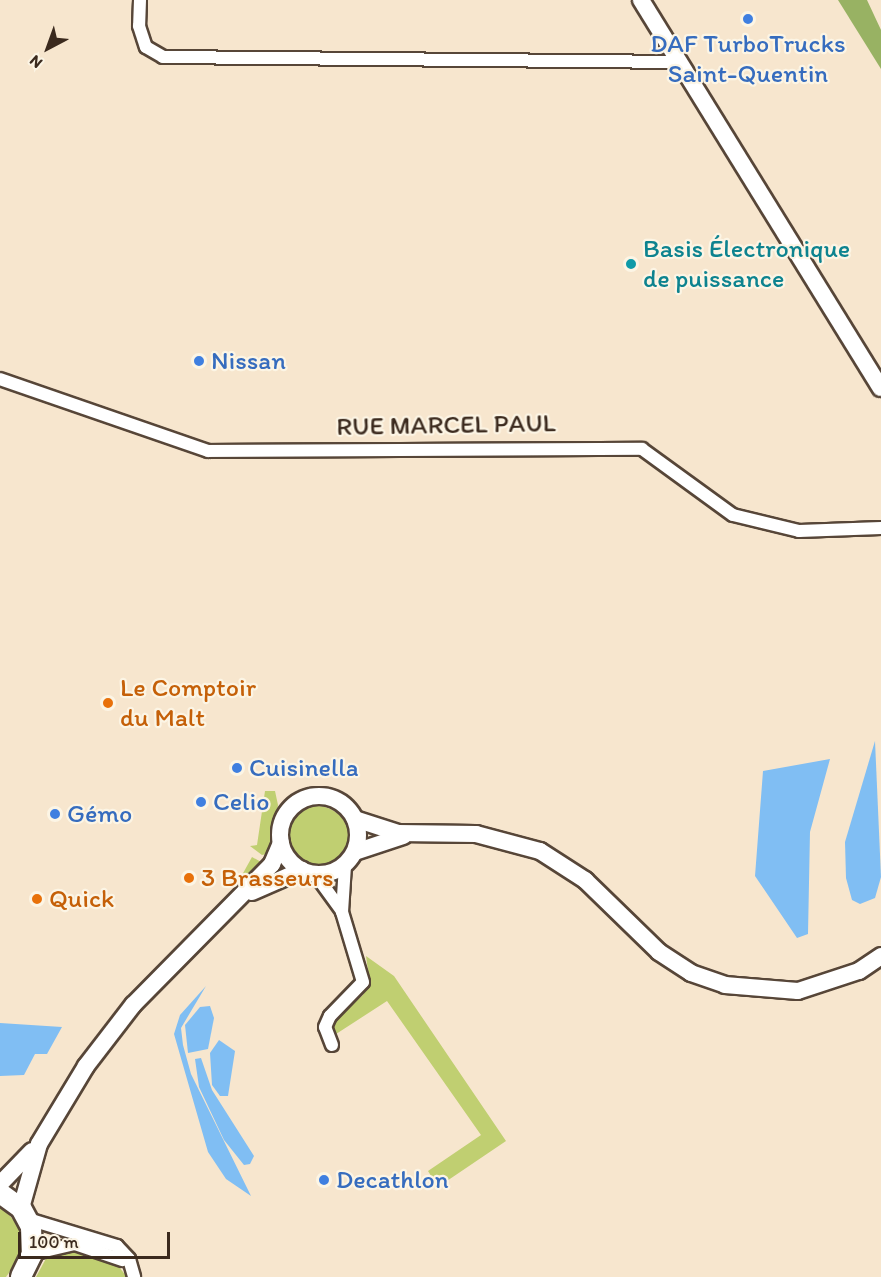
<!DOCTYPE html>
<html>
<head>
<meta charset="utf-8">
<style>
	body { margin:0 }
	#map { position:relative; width:881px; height:1277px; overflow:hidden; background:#f7e6ce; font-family:Itim,sans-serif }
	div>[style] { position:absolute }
	.green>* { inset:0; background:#c0cf71; transform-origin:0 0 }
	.round { border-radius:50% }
	.forest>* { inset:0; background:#98b263 }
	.water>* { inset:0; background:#80bef3 }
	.roads { filter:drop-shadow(2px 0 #574638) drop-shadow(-2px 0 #574638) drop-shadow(0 2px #574638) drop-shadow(0 -2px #574638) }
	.street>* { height:12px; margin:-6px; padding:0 6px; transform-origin:6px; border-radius:6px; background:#fff }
	.secondary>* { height:16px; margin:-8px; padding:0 8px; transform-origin:8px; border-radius:8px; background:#fff }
	.secondary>.ring { margin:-8px; padding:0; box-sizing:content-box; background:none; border:16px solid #fff; border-radius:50% }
	.primary>* { height:20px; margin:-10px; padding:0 10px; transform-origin:10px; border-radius:10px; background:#fff }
	.dots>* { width:16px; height:16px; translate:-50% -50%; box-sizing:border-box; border:3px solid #fcf5e5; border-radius:50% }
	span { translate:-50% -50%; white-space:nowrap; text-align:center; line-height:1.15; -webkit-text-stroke:4.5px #fcf5e5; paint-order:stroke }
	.shop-label { font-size:26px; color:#366cbe }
	.left { translate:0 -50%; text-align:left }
	.culture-label { font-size:26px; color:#0d838f }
	.street-label { font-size:26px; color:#3b2a1e }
	.food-label { font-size:26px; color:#c56008 }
	.north { position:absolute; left:18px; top:18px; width:60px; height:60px; -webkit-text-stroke:4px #fcf5e5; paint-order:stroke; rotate:221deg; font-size:16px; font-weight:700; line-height:24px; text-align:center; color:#3b2a1e }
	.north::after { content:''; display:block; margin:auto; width:21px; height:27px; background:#3b2a1e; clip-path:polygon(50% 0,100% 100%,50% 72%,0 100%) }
	.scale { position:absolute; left:18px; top:1232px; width:152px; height:27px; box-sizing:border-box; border:3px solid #3b2a1e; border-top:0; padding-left:8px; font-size:18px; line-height:21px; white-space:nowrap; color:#3b2a1e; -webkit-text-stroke:4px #fcf5e5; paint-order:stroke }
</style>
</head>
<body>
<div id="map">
	<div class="green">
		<i style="clip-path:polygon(265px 791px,275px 791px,278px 805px,271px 853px,262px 855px,250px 846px,257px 845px)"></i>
		<i class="round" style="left:285px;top:806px;width:64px;height:64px"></i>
		<i style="left:252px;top:857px;width:13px;height:42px;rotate:29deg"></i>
		<i style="clip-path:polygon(366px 956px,394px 976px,506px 1141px,438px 1187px,428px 1171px,481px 1135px,387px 1001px,333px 1036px,331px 1023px,363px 995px,369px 978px)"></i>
		<i style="clip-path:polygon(0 1205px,18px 1225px,23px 1240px,21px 1256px,6px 1277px,0 1277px)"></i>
		<i style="clip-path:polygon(69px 1248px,108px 1253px,127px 1277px,36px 1277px,49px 1253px)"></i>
	</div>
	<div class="forest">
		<i style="clip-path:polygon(838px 0,867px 0,881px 30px,881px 69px)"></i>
	</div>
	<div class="water">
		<i style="clip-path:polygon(875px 741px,881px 877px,875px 898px,860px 904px,852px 900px,846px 878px,845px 842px)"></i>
		<i style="clip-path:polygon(830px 759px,810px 832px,808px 934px,797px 938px,755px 876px,763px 771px)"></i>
		<i style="clip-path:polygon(206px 986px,181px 1028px,183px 1045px,191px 1074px,251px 1196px,226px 1179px,208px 1152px,174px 1034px,180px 1015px)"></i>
		<i style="clip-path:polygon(210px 1006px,214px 1018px,208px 1049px,188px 1053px,185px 1025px,200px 1007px)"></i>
		<i style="clip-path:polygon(0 1023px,62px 1027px,47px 1054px,35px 1054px,24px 1075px,0 1076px)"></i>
		<i style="clip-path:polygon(219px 1040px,235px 1051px,228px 1096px,220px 1096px,212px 1085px,210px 1053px)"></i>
		<i style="clip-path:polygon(201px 1058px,212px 1090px,254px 1156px,250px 1164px,244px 1165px,224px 1140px,199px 1087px,195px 1059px)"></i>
	</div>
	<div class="roads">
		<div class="street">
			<i style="left:140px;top:0;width:26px;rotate:92deg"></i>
			<i style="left:139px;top:26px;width:22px;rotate:72deg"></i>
			<i style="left:146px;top:47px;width:20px;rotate:30deg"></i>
			<i style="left:163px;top:57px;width:517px;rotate:0.55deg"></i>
			<i style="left:0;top:379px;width:220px;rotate:19.1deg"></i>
			<i style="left:208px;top:451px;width:434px;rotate:-0.3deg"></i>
			<i style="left:642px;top:449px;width:112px;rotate:36deg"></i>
			<i style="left:733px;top:515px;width:68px;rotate:13.6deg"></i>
			<i style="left:799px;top:531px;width:82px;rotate:-2.1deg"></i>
			<i style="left:315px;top:874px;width:46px;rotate:53.9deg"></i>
			<i style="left:332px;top:1045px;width:19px;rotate:-111deg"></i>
			<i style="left:325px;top:1027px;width:12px;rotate:-66deg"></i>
			<i style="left:330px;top:1016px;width:47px;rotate:-45.9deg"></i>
			<i style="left:363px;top:982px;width:73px;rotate:-106.7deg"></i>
			<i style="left:342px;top:912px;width:47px;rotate:-86.3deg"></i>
			<i style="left:28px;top:1219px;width:93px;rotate:16.9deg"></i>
			<i style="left:117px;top:1246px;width:18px;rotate:47deg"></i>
			<i style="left:129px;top:1259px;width:19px;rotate:74deg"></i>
			<i style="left:32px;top:1254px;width:44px;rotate:-13.1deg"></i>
			<i style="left:75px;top:1244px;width:50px;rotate:18.8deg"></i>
		</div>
		<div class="secondary">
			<i style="left:641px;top:0;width:456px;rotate:58.3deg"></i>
			<i class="ring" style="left:280px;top:796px;width:62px;height:62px"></i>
			<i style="left:355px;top:819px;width:45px;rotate:18deg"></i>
			<i style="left:398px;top:833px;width:78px;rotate:0.7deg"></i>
			<i style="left:476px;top:834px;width:66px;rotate:14.9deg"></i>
			<i style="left:540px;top:851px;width:54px;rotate:32.8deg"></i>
			<i style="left:585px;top:880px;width:103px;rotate:44.2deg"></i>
			<i style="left:659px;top:952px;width:38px;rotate:33deg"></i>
			<i style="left:691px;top:973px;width:36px;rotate:19deg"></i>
			<i style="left:725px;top:985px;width:73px;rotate:4.7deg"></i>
			<i style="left:798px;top:991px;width:64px;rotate:-18.2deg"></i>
			<i style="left:859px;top:971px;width:27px;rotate:-34deg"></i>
			<i style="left:355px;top:852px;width:51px;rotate:-18.4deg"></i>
			<i style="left:252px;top:892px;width:55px;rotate:-23.7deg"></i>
			<i style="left:0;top:1184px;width:46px;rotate:-45.9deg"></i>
			<i style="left:21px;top:1208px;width:66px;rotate:-74.3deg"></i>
			<i style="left:39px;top:1144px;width:91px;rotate:-58.9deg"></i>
			<i style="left:86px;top:1066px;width:77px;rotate:-52.4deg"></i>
			<i style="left:133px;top:1005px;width:198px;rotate:-45.4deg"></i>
			<i style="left:272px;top:864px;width:23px;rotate:-67deg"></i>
		</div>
		<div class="primary">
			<i style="left:0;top:1193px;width:26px;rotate:36deg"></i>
			<i style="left:21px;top:1208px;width:21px;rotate:62deg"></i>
			<i style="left:31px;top:1227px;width:27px;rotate:88deg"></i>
			<i style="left:32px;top:1254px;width:25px;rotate:116deg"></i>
		</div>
	</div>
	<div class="dots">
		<i style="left:748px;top:19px;background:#3f7fe0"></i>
		<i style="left:631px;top:264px;background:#0f9aa8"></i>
		<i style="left:199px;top:361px;background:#3f7fe0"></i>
		<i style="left:108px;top:703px;background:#e8710a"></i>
		<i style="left:237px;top:768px;background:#3f7fe0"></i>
		<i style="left:201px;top:802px;background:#3f7fe0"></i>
		<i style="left:55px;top:814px;background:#3f7fe0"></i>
		<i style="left:189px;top:878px;background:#e8710a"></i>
		<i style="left:37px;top:899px;background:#e8710a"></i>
		<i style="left:324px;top:1180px;background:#3f7fe0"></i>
	</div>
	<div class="shop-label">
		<span style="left:748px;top:59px">DAF TurboTrucks<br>Saint-Quentin</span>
		<span class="left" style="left:211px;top:361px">Nissan</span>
		<span class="left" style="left:249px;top:768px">Cuisinella</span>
		<span class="left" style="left:213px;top:802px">Celio</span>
		<span class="left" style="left:67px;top:814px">Gémo</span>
		<span class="left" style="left:336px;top:1180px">Decathlon</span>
	</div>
	<div class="culture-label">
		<span class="left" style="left:643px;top:264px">Basis Électronique<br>de puissance</span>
	</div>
	<div class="street-label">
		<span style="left:446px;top:425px;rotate:-1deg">RUE MARCEL PAUL</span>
	</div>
	<div class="food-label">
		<span class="left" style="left:120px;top:703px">Le Comptoir<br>du Malt</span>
		<span class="left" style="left:201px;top:878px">3 Brasseurs</span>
		<span class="left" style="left:49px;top:899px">Quick</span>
	</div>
	<div class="north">N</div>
	<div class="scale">100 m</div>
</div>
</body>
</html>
